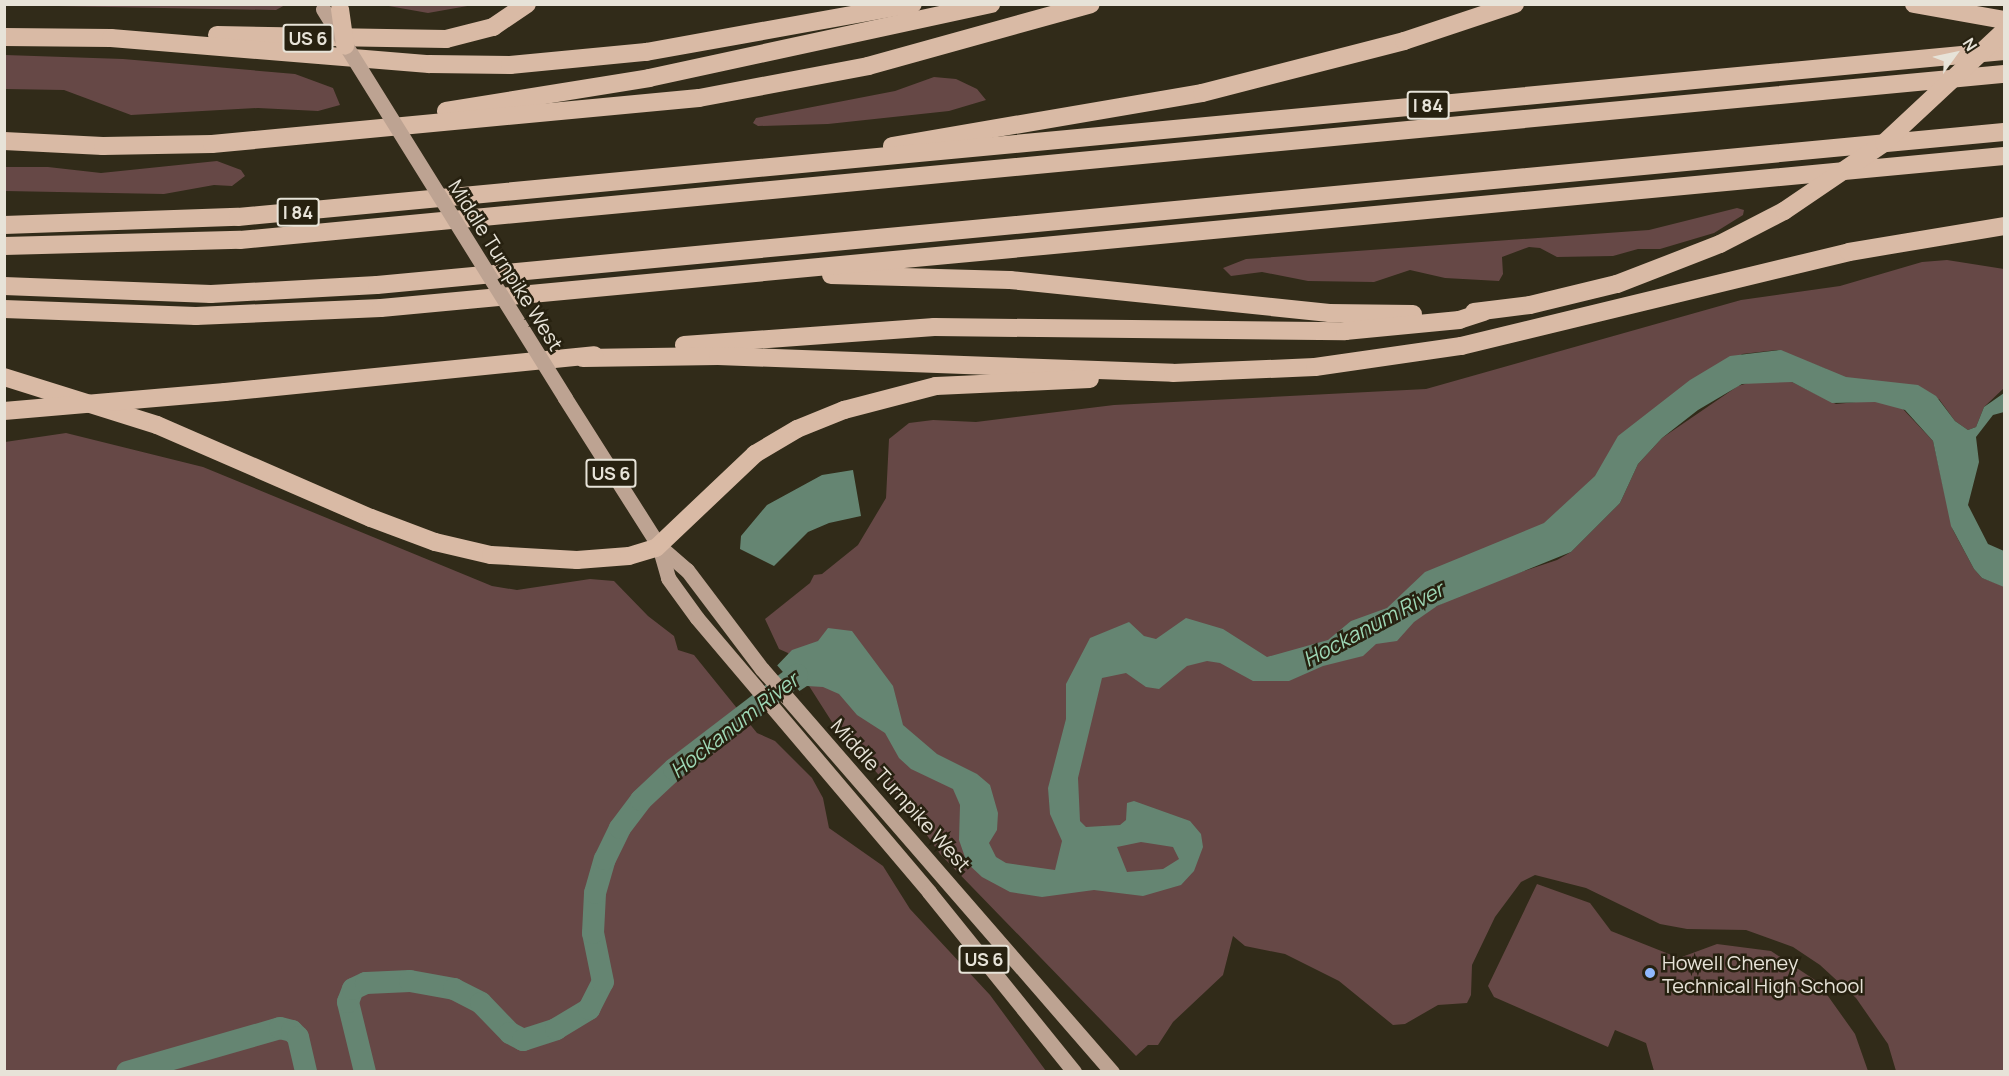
<!DOCTYPE html>
<html>
<head>
<meta charset="utf-8">
<style>
	body { margin:0 }
	#map { position:relative; width:2009px; height:1076px; overflow:hidden; background:#312b19; font-family:Manrope,sans-serif }
	div>[style] { position:absolute }
	.green>* { inset:0; background:#664846 }
	.water>* { inset:0; background:#658572 }
	.pier>* { inset:0; background:#312b19; transform-origin:0 0 }
	.river>* { height:22px; margin:-11px; padding:0 11px; transform-origin:11px; border-radius:11px; background:#658572 }
	.primary>* { height:15px; margin:-7.5px; padding:0 7.5px; transform-origin:7.5px; border-radius:7.5px; background:#bda392 }
	.motorway>* { height:18px; margin:-9px; padding:0 9px; transform-origin:9px; border-radius:9px; background:#d9baa5 }
	.primary-bridge>* { height:15px; margin:-7.5px; padding:0 7.5px; transform-origin:7.5px; border-radius:7.5px; background:#bda392 }
	.motorway-bridge>* { height:18px; margin:-9px; padding:0 9px; transform-origin:9px; border-radius:9px; background:#d9baa5 }
	.dots>* { width:16px; height:16px; translate:-50% -50%; box-sizing:border-box; border:3px solid #272110; border-radius:50% }
	span { translate:-50% -50%; white-space:nowrap; text-align:center; line-height:1.15; -webkit-text-stroke:5px #272110; paint-order:stroke }
	.shield-label span { padding:2px 4px; background:#272110; border:2px solid; border-radius:4px; -webkit-text-stroke-width:0 }
	.shield-label { font-size:18px; color:#e7e3d8; font-weight:700 }
	.street-label { font-size:20px; color:#e7e3d8 }
	.poi-label { font-size:20px; color:#e7e3d8 }
	.left { translate:0 -50%; text-align:left }
	.water-label { font-size:21px; color:#9ed8b6; font-style:italic }
	.frame { position:absolute; inset:0; border:6px solid #e7e3d8; pointer-events:none }
	.north { position:absolute; left:1925px; top:24px; width:60px; height:60px; -webkit-text-stroke:4px #272110; paint-order:stroke; rotate:57deg; font-size:16px; font-weight:700; line-height:24px; text-align:center; color:#e7e3d8 }
	.north::after { content:''; display:block; margin:auto; width:21px; height:27px; background:#e7e3d8; clip-path:polygon(50% 0,100% 100%,50% 72%,0 100%) }
</style>
</head>
<body>
<div id="map">
	<div class="green">
		<i style="clip-path:polygon(285px 5px,276px 10px,4px 5px,5px 4px)"></i>
		<i style="clip-path:polygon(383px 5px,473px 5px,428px 13px)"></i>
		<i style="clip-path:polygon(5px 55px,123px 59px,295px 74px,333px 88px,340px 105px,318px 111px,258px 108px,131px 115px,64px 90px,5px 89px)"></i>
		<i style="clip-path:polygon(934px 77px,956px 79px,977px 89px,986px 100px,949px 111px,828px 124px,758px 126px,753px 123px,756px 118px,895px 91px)"></i>
		<i style="clip-path:polygon(217px 161px,241px 170px,245px 176px,232px 186px,214px 185px,164px 194px,5px 191px,5px 167px,48px 167px,101px 173px)"></i>
		<i style="clip-path:polygon(1737px 208px,1744px 210px,1743px 215px,1714px 233px,1660px 249px,1638px 249px,1613px 256px,1557px 257px,1540px 248px,1529px 247px,1502px 257px,1503px 274px,1499px 281px,1445px 278px,1410px 270px,1374px 282px,1308px 281px,1262px 272px,1231px 276px,1223px 268px,1246px 259px,1649px 230px)"></i>
		<i style="clip-path:polygon(evenodd,1947px 260px,2004px 269px,2004px 388px,1984px 407px,1976px 427px,1968px 430px,1955px 421px,1939px 399px,1901px 407px,1933px 441px,1953px 530px,1974px 569px,1982px 578px,2004px 586px,2004px 1071px,1896px 1071px,1888px 1044px,1856px 998px,1820px 965px,1793px 947px,1746px 930px,1687px 929px,1660px 924px,1586px 888px,1535px 875px,1521px 882px,1495px 917px,1472px 965px,1471px 995px,1467px 1003px,1438px 1005px,1405px 1024px,1393px 1025px,1339px 981px,1285px 954px,1245px 946px,1233px 936px,1223px 975px,1173px 1022px,1158px 1045px,1148px 1045px,1136px 1056px,940px 854px,908px 808px,832px 722px,788px 653px,779px 649px,765px 619px,810px 583px,814px 575px,822px 574px,858px 545px,886px 498px,889px 439px,909px 423px,933px 420px,976px 422px,1114px 405px,1426px 389px,1741px 300px,1840px 286px,1922px 262px,1947px 260px,1777px 350px,1826px 369px,1856px 402px,1836px 404px,1792px 382px,1755px 381px,1738px 386px,1662px 438px,1638px 464px,1620px 503px,1571px 552px,1557px 560px,1476px 587px,1435px 607px,1481px 569px,1609px 483px,1742px 354px,1777px 350px)"></i>
		<i style="clip-path:polygon(66px 433px,203px 467px,492px 586px,517px 590px,590px 579px,614px 581px,648px 616px,674px 636px,678px 650px,694px 655px,757px 733px,775px 741px,812px 778px,823px 798px,829px 828px,883px 866px,910px 909px,990px 995px,1046px 1071px,5px 1071px,5px 442px)"></i>
		<i style="clip-path:polygon(1537px 884px,1590px 903px,1611px 931px,1679px 958px,1717px 944px,1771px 951px,1818px 982px,1855px 1034px,1868px 1071px,1654px 1071px,1646px 1043px,1615px 1030px,1608px 1047px,1494px 997px,1488px 986px)"></i>
	</div>
	<div class="water">
		<i style="clip-path:polygon(evenodd,1781px 350px,1846px 377px,1918px 385px,1936px 396px,1955px 421px,1968px 430px,1976px 427px,1984px 407px,2004px 393px,2004px 412px,1993px 415px,1976px 437px,1979px 462px,1968px 505px,1988px 544px,2004px 551px,2004px 587px,1982px 578px,1974px 569px,1951px 526px,1933px 441px,1905px 410px,1875px 402px,1832px 403px,1792px 382px,1742px 384px,1698px 410px,1662px 438px,1638px 464px,1620px 503px,1571px 552px,1437px 606px,1414px 622px,1397px 641px,1376px 644px,1363px 656px,1323px 666px,1289px 681px,1253px 681px,1220px 663px,1207px 661px,1187px 666px,1159px 689px,1146px 687px,1126px 673px,1102px 678px,1078px 778px,1080px 821px,1086px 827px,1120px 825px,1126px 820px,1127px 803px,1134px 801px,1190px 821px,1201px 834px,1203px 847px,1194px 871px,1181px 885px,1143px 896px,1094px 890px,1042px 897px,1010px 892px,982px 877px,967px 863px,959px 840px,960px 805px,953px 789px,911px 769px,899px 758px,885px 733px,857px 715px,839px 694px,823px 687px,807px 686px,792px 696px,768px 675px,792px 650px,818px 641px,828px 628px,852px 631px,893px 686px,903px 725px,937px 754px,977px 774px,990px 785px,998px 813px,997px 830px,989px 843px,996px 857px,1006px 863px,1055px 870px,1062px 841px,1050px 814px,1048px 788px,1066px 719px,1066px 684px,1090px 638px,1129px 622px,1144px 636px,1156px 639px,1186px 618px,1223px 629px,1267px 657px,1328px 640px,1351px 621px,1387px 608px,1425px 572px,1544px 523px,1595px 476px,1618px 436px,1690px 380px,1730px 356px,1781px 350px,1141px 842px,1173px 847px,1179px 859px,1163px 869px,1127px 872px,1117px 847px,1141px 842px)"></i>
		<i style="clip-path:polygon(853px 470px,861px 516px,829px 523px,808px 532px,774px 566px,740px 549px,741px 536px,767px 505px,822px 475px)"></i>
	</div>
	<div class="pier">
		<i style="left:776px;top:664px;width:40px;height:13px;rotate:49deg"></i>
	</div>
	<div class="river">
		<i style="left:127px;top:1072px;width:159px;rotate:-16deg"></i>
		<i style="left:280px;top:1028px;width:12px;rotate:14deg"></i>
		<i style="left:292px;top:1031px;width:8px;rotate:45deg"></i>
		<i style="left:298px;top:1037px;width:36px;rotate:77deg"></i>
		<i style="left:365px;top:1072px;width:72px;rotate:-103.7deg"></i>
		<i style="left:348px;top:1002px;width:14px;rotate:-69deg"></i>
		<i style="left:353px;top:989px;width:14px;rotate:-25deg"></i>
		<i style="left:366px;top:983px;width:44px;rotate:-2.6deg"></i>
		<i style="left:410px;top:981px;width:45px;rotate:10.3deg"></i>
		<i style="left:454px;top:989px;width:30px;rotate:27deg"></i>
		<i style="left:481px;top:1003px;width:42px;rotate:46deg"></i>
		<i style="left:510px;top:1033px;width:15px;rotate:28deg"></i>
		<i style="left:523px;top:1040px;width:35px;rotate:-18deg"></i>
		<i style="left:556px;top:1029px;width:39px;rotate:-31deg"></i>
		<i style="left:589px;top:1009px;width:30px;rotate:-63deg"></i>
		<i style="left:603px;top:982px;width:50px;rotate:-101.5deg"></i>
		<i style="left:593px;top:933px;width:40px;rotate:-87.1deg"></i>
		<i style="left:595px;top:893px;width:35px;rotate:-74deg"></i>
		<i style="left:605px;top:859px;width:34px;rotate:-64deg"></i>
		<i style="left:620px;top:828px;width:35px;rotate:-53deg"></i>
		<i style="left:641px;top:800px;width:45px;rotate:-43.2deg"></i>
		<i style="left:674px;top:769px;width:155px;rotate:-37.4deg"></i>
	</div>
	<div class="primary">
		<i style="left:565px;top:398px;width:175px;rotate:57.6deg"></i>
		<i style="left:659px;top:546px;width:37px;rotate:41deg"></i>
		<i style="left:687px;top:570px;width:124px;rotate:52.9deg"></i>
		<i style="left:762px;top:669px;width:534px;rotate:49.03deg"></i>
		<i style="left:659px;top:546px;width:33px;rotate:74deg"></i>
		<i style="left:668px;top:578px;width:49px;rotate:54.1deg"></i>
		<i style="left:697px;top:618px;width:359px;rotate:49.7deg"></i>
		<i style="left:929px;top:892px;width:231px;rotate:51.1deg"></i>
	</div>
	<div class="motorway">
		<i style="left:1914px;top:4px;width:91px;rotate:10.1deg"></i>
		<i style="left:217px;top:35px;width:229px;rotate:1deg"></i>
		<i style="left:446px;top:39px;width:49px;rotate:-14.3deg"></i>
		<i style="left:493px;top:27px;width:41px;rotate:-34.1deg"></i>
		<i style="left:4px;top:37px;width:107px;rotate:0.5deg"></i>
		<i style="left:111px;top:38px;width:319px;rotate:4.7deg"></i>
		<i style="left:429px;top:64px;width:81px;rotate:0.7deg"></i>
		<i style="left:510px;top:65px;width:137px;rotate:-5.5deg"></i>
		<i style="left:646px;top:52px;width:271px;rotate:-10.2deg"></i>
		<i style="left:446px;top:111px;width:206px;rotate:-9.2deg"></i>
		<i style="left:649px;top:78px;width:350px;rotate:-12.2deg"></i>
		<i style="left:4px;top:141px;width:99px;rotate:2.9deg"></i>
		<i style="left:103px;top:146px;width:109px;rotate:-1.1deg"></i>
		<i style="left:212px;top:144px;width:489px;rotate:-5.4deg"></i>
		<i style="left:699px;top:98px;width:172px;rotate:-10.7deg"></i>
		<i style="left:868px;top:66px;width:231px;rotate:-15.5deg"></i>
		<i style="left:892px;top:146px;width:314px;rotate:-9.7deg"></i>
		<i style="left:1202px;top:93px;width:209px;rotate:-14.4deg"></i>
		<i style="left:1404px;top:41px;width:117px;rotate:-18.4deg"></i>
		<i style="left:4px;top:225px;width:234px;rotate:-2deg"></i>
		<i style="left:238px;top:217px;width:1774px;rotate:-5.37deg"></i>
		<i style="left:4px;top:246px;width:236px;rotate:-1.5deg"></i>
		<i style="left:240px;top:240px;width:1772px;rotate:-5.38deg"></i>
		<i style="left:831px;top:275px;width:179px;rotate:1.6deg"></i>
		<i style="left:1010px;top:280px;width:321px;rotate:5.9deg"></i>
		<i style="left:1329px;top:313px;width:84px;rotate:0.7deg"></i>
		<i style="left:4px;top:286px;width:207px;rotate:2.2deg"></i>
		<i style="left:211px;top:294px;width:166px;rotate:-3.1deg"></i>
		<i style="left:377px;top:285px;width:1634px;rotate:-5.37deg"></i>
		<i style="left:4px;top:309px;width:192px;rotate:2.1deg"></i>
		<i style="left:196px;top:316px;width:185px;rotate:-2.5deg"></i>
		<i style="left:381px;top:308px;width:1630px;rotate:-5.35deg"></i>
		<i style="left:1474px;top:312px;width:56px;rotate:-7.1deg"></i>
		<i style="left:1530px;top:305px;width:89px;rotate:-13.6deg"></i>
		<i style="left:1617px;top:284px;width:110px;rotate:-21.2deg"></i>
		<i style="left:1720px;top:244px;width:72px;rotate:-27.3deg"></i>
		<i style="left:684px;top:345px;width:251px;rotate:-4.1deg"></i>
		<i style="left:934px;top:327px;width:411px;rotate:0.6deg"></i>
		<i style="left:1345px;top:331px;width:115px;rotate:-5.5deg"></i>
		<i style="left:1459px;top:320px;width:26px;rotate:-18deg"></i>
		<i style="left:583px;top:358px;width:135px;rotate:-0.8deg"></i>
		<i style="left:718px;top:356px;width:455px;rotate:2.1deg"></i>
		<i style="left:1173px;top:373px;width:142px;rotate:-2.4deg"></i>
		<i style="left:1315px;top:367px;width:148px;rotate:-8.2deg"></i>
		<i style="left:1461px;top:346px;width:399px;rotate:-13.6deg"></i>
		<i style="left:1849px;top:252px;width:157px;rotate:-9.5deg"></i>
		<i style="left:4px;top:377px;width:160px;rotate:17.4deg"></i>
		<i style="left:157px;top:425px;width:233px;rotate:23.5deg"></i>
		<i style="left:371px;top:518px;width:68px;rotate:20.6deg"></i>
		<i style="left:435px;top:542px;width:57px;rotate:13.1deg"></i>
		<i style="left:491px;top:555px;width:86px;rotate:3.3deg"></i>
		<i style="left:577px;top:560px;width:52px;rotate:-4.4deg"></i>
		<i style="left:629px;top:556px;width:28px;rotate:-17deg"></i>
		<i style="left:656px;top:548px;width:137px;rotate:-43.5deg"></i>
		<i style="left:755px;top:454px;width:49px;rotate:-30.8deg"></i>
		<i style="left:797px;top:429px;width:51px;rotate:-22deg"></i>
		<i style="left:844px;top:410px;width:95px;rotate:-14.6deg"></i>
		<i style="left:936px;top:386px;width:154px;rotate:-2.6deg"></i>
		<i style="left:225px;top:392px;width:371px;rotate:-5.7deg"></i>
	</div>
	<div class="primary-bridge">
		<i style="left:323px;top:9px;width:458px;rotate:58.1deg"></i>
	</div>
	<div class="motorway-bridge">
		<i style="left:340px;top:9px;width:37px;rotate:82deg"></i>
		<i style="left:1784px;top:211px;width:121px;rotate:-34.2deg"></i>
		<i style="left:1884px;top:143px;width:164px;rotate:-43deg"></i>
		<i style="left:4px;top:411px;width:222px;rotate:-4.9deg"></i>
	</div>
	<div class="dots">
		<i style="left:1650px;top:973px;background:#90b8fd"></i>
	</div>
	<div class="shield-label">
		<span style="left:308px;top:38px">US 6</span>
		<span style="left:1428px;top:105px">I 84</span>
		<span style="left:298px;top:212px">I 84</span>
		<span style="left:611px;top:473px">US 6</span>
		<span style="left:984px;top:959px">US 6</span>
	</div>
	<div class="street-label">
		<span style="left:506px;top:265px;rotate:58deg">Middle Turnpike West</span>
		<span style="left:901px;top:795px;rotate:48deg">Middle Turnpike West</span>
	</div>
	<div class="poi-label">
		<span class="left" style="left:1662px;top:974px">Howell Cheney<br>Technical High School</span>
	</div>
	<div class="water-label">
		<span style="left:1373px;top:624px;rotate:-28deg">Hockanum River</span>
		<span style="left:734px;top:725px;rotate:-38deg">Hockanum River</span>
	</div>
	<div class="frame"></div>
	<div class="north">N</div>
</div>
</body>
</html>
